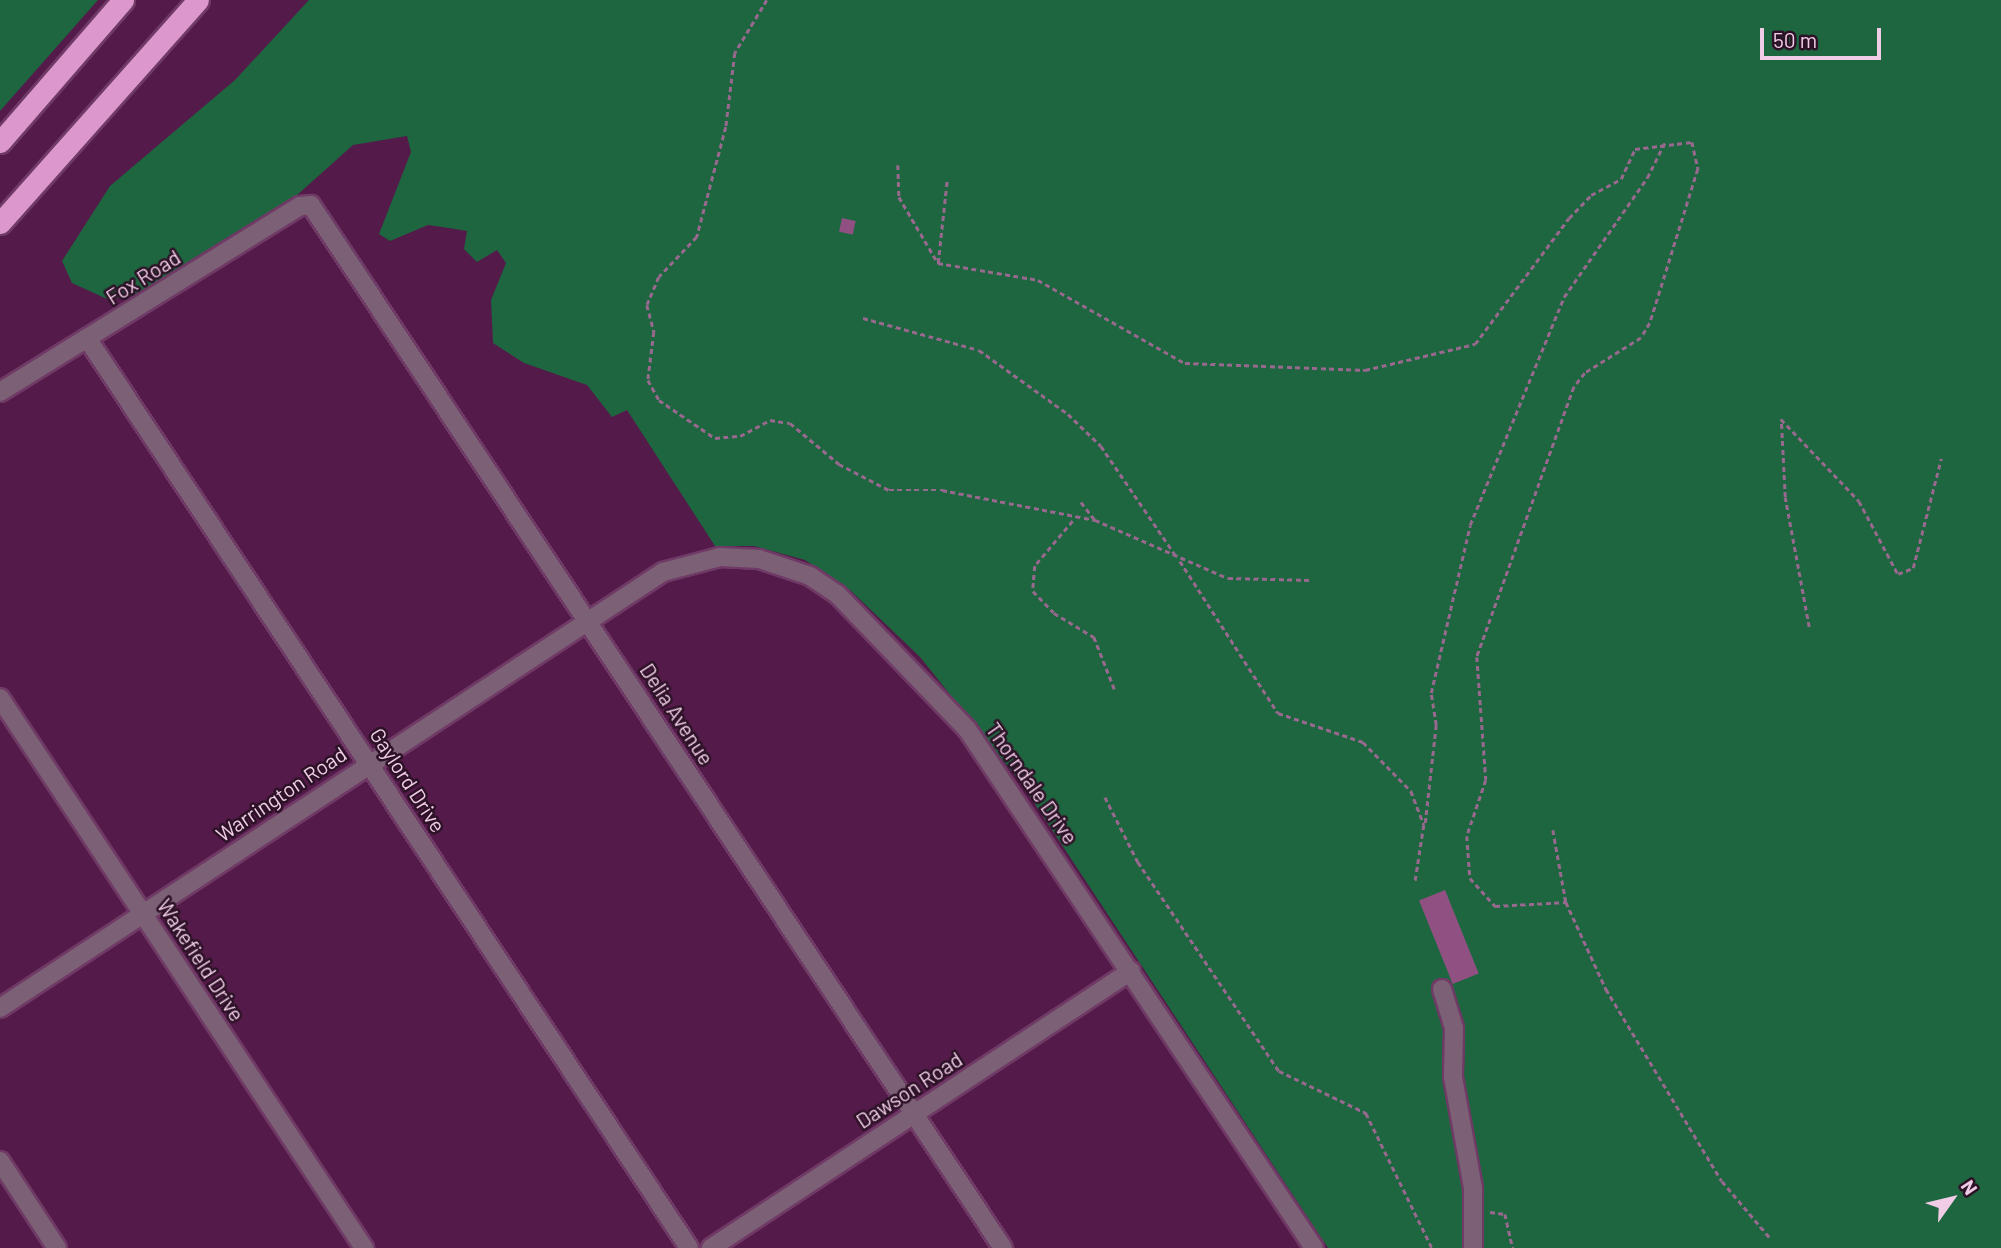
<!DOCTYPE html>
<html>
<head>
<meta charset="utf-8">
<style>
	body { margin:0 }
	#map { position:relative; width:2001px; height:1248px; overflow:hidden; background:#541a4a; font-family:Barlow,sans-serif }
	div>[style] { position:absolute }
	.green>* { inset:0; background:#1d663f }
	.building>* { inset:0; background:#905182; transform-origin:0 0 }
	.path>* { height:2.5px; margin-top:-1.25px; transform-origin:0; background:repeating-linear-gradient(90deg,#98688e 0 5px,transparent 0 8.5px) }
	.roads { filter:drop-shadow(2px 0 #703a66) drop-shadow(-2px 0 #703a66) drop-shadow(0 2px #703a66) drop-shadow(0 -2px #703a66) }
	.minor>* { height:18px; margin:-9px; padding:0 9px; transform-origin:9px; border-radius:9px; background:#7c6075 }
	.highway>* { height:21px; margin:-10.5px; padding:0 10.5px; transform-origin:10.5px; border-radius:10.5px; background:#dc98cc }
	span { translate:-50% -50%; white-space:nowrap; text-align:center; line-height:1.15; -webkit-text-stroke:5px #2c1226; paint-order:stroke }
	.street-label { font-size:21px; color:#f0cce6 }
	.north { position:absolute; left:1917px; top:1164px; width:70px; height:70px; -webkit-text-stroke:5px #2c1226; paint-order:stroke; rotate:56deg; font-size:19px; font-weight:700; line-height:28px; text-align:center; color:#f0cce6 }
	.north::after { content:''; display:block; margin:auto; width:24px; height:32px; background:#f0cce6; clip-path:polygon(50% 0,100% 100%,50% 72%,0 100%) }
	.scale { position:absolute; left:1760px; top:28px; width:121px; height:32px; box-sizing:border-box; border:4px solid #f0cce6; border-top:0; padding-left:9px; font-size:21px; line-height:24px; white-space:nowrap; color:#f0cce6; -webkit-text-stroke:5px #2c1226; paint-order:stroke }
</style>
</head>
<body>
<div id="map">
	<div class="green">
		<i style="clip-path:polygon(0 0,98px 0,0 111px)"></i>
		<i style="clip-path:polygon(309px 0,2001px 0,2001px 1248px,1328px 1248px,1021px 783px,920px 657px,850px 590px,805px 560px,754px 546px,715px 546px,627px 410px,612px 417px,587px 385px,524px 363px,493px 343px,491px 300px,506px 263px,497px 250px,477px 262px,464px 249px,467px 231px,449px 228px,428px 225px,390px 241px,379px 234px,411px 152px,407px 136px,353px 145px,268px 221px,131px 296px,107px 299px,72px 283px,62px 261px,110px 186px,235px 80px)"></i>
	</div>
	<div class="building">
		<i style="left:842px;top:218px;width:14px;height:14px;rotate:12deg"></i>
		<i style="left:1445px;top:890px;width:90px;height:28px;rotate:68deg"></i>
	</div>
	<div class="path">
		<i style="left:767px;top:0;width:62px;rotate:121.1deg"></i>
		<i style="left:735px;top:53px;width:75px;rotate:96.9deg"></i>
		<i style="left:726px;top:127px;width:114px;rotate:104.8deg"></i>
		<i style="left:697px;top:237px;width:55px;rotate:133.5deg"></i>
		<i style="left:659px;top:277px;width:30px;rotate:113deg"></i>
		<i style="left:647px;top:305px;width:28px;rotate:75deg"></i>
		<i style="left:654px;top:332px;width:48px;rotate:97.1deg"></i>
		<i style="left:648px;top:380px;width:23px;rotate:61deg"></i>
		<i style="left:659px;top:400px;width:68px;rotate:34.2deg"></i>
		<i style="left:715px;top:438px;width:25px;rotate:-5deg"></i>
		<i style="left:740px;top:436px;width:34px;rotate:-28deg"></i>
		<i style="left:770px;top:420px;width:20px;rotate:9deg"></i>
		<i style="left:790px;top:423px;width:64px;rotate:39.9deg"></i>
		<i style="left:839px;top:464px;width:56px;rotate:27.5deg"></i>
		<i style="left:889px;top:490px;width:53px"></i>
		<i style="left:942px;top:490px;width:156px;rotate:11.1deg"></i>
		<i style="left:1095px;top:520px;width:145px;rotate:23.6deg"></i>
		<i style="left:1228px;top:578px;width:84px;rotate:1.4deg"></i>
		<i style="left:898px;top:165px;width:32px;rotate:88deg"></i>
		<i style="left:899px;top:197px;width:77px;rotate:59.4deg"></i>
		<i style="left:938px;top:263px;width:83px;rotate:-83.8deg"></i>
		<i style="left:938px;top:263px;width:101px;rotate:9.6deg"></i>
		<i style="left:1038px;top:280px;width:169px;rotate:29.5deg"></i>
		<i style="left:1185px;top:363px;width:180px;rotate:2.2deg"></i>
		<i style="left:1365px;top:370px;width:113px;rotate:-13.3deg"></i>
		<i style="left:1475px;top:344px;width:157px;rotate:-53.3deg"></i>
		<i style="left:1569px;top:218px;width:32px;rotate:-46deg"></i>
		<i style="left:1591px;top:195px;width:34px;rotate:-28deg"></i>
		<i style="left:1621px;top:179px;width:33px;rotate:-65deg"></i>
		<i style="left:1635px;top:149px;width:57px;rotate:-7deg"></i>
		<i style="left:1692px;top:142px;width:28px;rotate:77deg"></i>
		<i style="left:1698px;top:169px;width:161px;rotate:107.3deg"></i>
		<i style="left:1650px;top:323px;width:17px;rotate:121deg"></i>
		<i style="left:1641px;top:338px;width:66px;rotate:148deg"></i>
		<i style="left:1585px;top:373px;width:18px;rotate:128deg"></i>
		<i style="left:1574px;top:387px;width:287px;rotate:109.8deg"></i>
		<i style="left:1477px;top:657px;width:123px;rotate:85.8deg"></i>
		<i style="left:1486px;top:780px;width:59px;rotate:108.7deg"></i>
		<i style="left:1467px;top:836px;width:42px;rotate:85.9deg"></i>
		<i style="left:1470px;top:878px;width:38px;rotate:48deg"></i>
		<i style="left:1495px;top:906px;width:71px;rotate:-3.2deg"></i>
		<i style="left:863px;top:318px;width:120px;rotate:15.4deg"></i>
		<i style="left:979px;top:350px;width:110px;rotate:35.7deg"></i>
		<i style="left:1068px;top:414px;width:46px;rotate:44.1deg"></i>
		<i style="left:1101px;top:446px;width:133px;rotate:55.7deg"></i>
		<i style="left:1081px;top:502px;width:23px;rotate:52deg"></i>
		<i style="left:1073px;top:521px;width:59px;rotate:130.2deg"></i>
		<i style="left:1035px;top:566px;width:25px;rotate:95deg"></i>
		<i style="left:1033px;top:591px;width:30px;rotate:46deg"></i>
		<i style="left:1054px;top:613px;width:47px;rotate:31deg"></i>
		<i style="left:1094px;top:637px;width:57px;rotate:68.4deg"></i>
		<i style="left:1180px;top:561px;width:181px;rotate:57.2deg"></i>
		<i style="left:1278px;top:713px;width:90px;rotate:18.8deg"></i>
		<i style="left:1363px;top:742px;width:69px;rotate:45.6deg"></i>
		<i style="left:1411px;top:791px;width:36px;rotate:69deg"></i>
		<i style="left:1424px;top:825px;width:59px;rotate:98.8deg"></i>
		<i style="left:1809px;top:627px;width:132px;rotate:-100.5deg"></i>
		<i style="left:1785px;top:497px;width:78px;rotate:-92.9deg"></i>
		<i style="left:1781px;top:419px;width:113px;rotate:46.4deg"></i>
		<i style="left:1859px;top:501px;width:83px;rotate:61.9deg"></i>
		<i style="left:1898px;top:574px;width:16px;rotate:-22deg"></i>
		<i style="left:1913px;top:568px;width:113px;rotate:-75.6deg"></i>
		<i style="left:1105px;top:797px;width:73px;rotate:63.1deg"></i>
		<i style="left:1138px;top:862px;width:252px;rotate:56deg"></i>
		<i style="left:1279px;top:1071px;width:97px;rotate:25.8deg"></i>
		<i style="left:1366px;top:1113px;width:150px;rotate:63.9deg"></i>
		<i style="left:1425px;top:823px;width:99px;rotate:-83.6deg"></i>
		<i style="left:1436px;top:725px;width:32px;rotate:-99deg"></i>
		<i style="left:1431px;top:693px;width:172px;rotate:-76.9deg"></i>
		<i style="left:1470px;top:525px;width:247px;rotate:-67.6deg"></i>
		<i style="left:1564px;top:297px;width:145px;rotate:-55.1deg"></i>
		<i style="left:1647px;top:178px;width:40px;rotate:-63.4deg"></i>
		<i style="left:1553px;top:830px;width:73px;rotate:79.8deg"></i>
		<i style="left:1566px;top:902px;width:96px;rotate:65.3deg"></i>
		<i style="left:1606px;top:989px;width:224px;rotate:58.9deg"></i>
		<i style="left:1722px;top:1181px;width:76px;rotate:49.8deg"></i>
		<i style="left:1490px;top:1212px;width:15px;rotate:8deg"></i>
		<i style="left:1505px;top:1214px;width:35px;rotate:77deg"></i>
	</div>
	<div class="roads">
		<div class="minor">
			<i style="left:87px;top:338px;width:1091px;rotate:56.51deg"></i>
			<i style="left:0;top:392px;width:353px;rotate:-31.8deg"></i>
			<i style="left:300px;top:206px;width:11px;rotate:-5deg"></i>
			<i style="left:311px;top:205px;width:1252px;rotate:56.44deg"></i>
			<i style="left:0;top:698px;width:660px;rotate:56.5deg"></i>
			<i style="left:1442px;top:989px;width:41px;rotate:72.9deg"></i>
			<i style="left:1454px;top:1028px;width:49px;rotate:91.2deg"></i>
			<i style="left:1453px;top:1077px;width:113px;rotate:79.8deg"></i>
			<i style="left:1473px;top:1188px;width:60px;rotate:90deg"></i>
			<i style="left:0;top:1008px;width:794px;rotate:-33.33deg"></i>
			<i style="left:663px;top:572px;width:59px;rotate:-14.7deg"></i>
			<i style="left:720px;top:557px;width:39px;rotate:3deg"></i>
			<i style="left:759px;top:559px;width:54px;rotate:18.4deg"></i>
			<i style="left:810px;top:576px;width:32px;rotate:34deg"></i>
			<i style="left:837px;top:594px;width:187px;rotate:46.1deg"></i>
			<i style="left:967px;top:729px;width:624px;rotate:56.23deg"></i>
			<i style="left:0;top:1161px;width:104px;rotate:56.8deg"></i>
			<i style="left:711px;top:1248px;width:503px;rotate:-33.41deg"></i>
		</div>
		<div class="highway">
			<i style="left:0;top:142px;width:188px;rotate:-49.1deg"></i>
			<i style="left:0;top:223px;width:298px;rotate:-48.4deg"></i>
		</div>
	</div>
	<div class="street-label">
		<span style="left:143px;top:277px;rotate:-32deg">Fox Road</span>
		<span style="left:677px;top:714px;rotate:57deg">Delia Avenue</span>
		<span style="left:408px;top:780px;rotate:57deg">Gaylord Drive</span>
		<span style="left:1032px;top:783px;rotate:55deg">Thorndale Drive</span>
		<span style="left:281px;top:794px;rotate:-34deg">Warrington Road</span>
		<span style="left:201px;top:960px;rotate:57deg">Wakefield Drive</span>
		<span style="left:909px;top:1090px;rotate:-33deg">Dawson Road</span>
	</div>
	<div class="north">N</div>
	<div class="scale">50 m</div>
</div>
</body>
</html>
